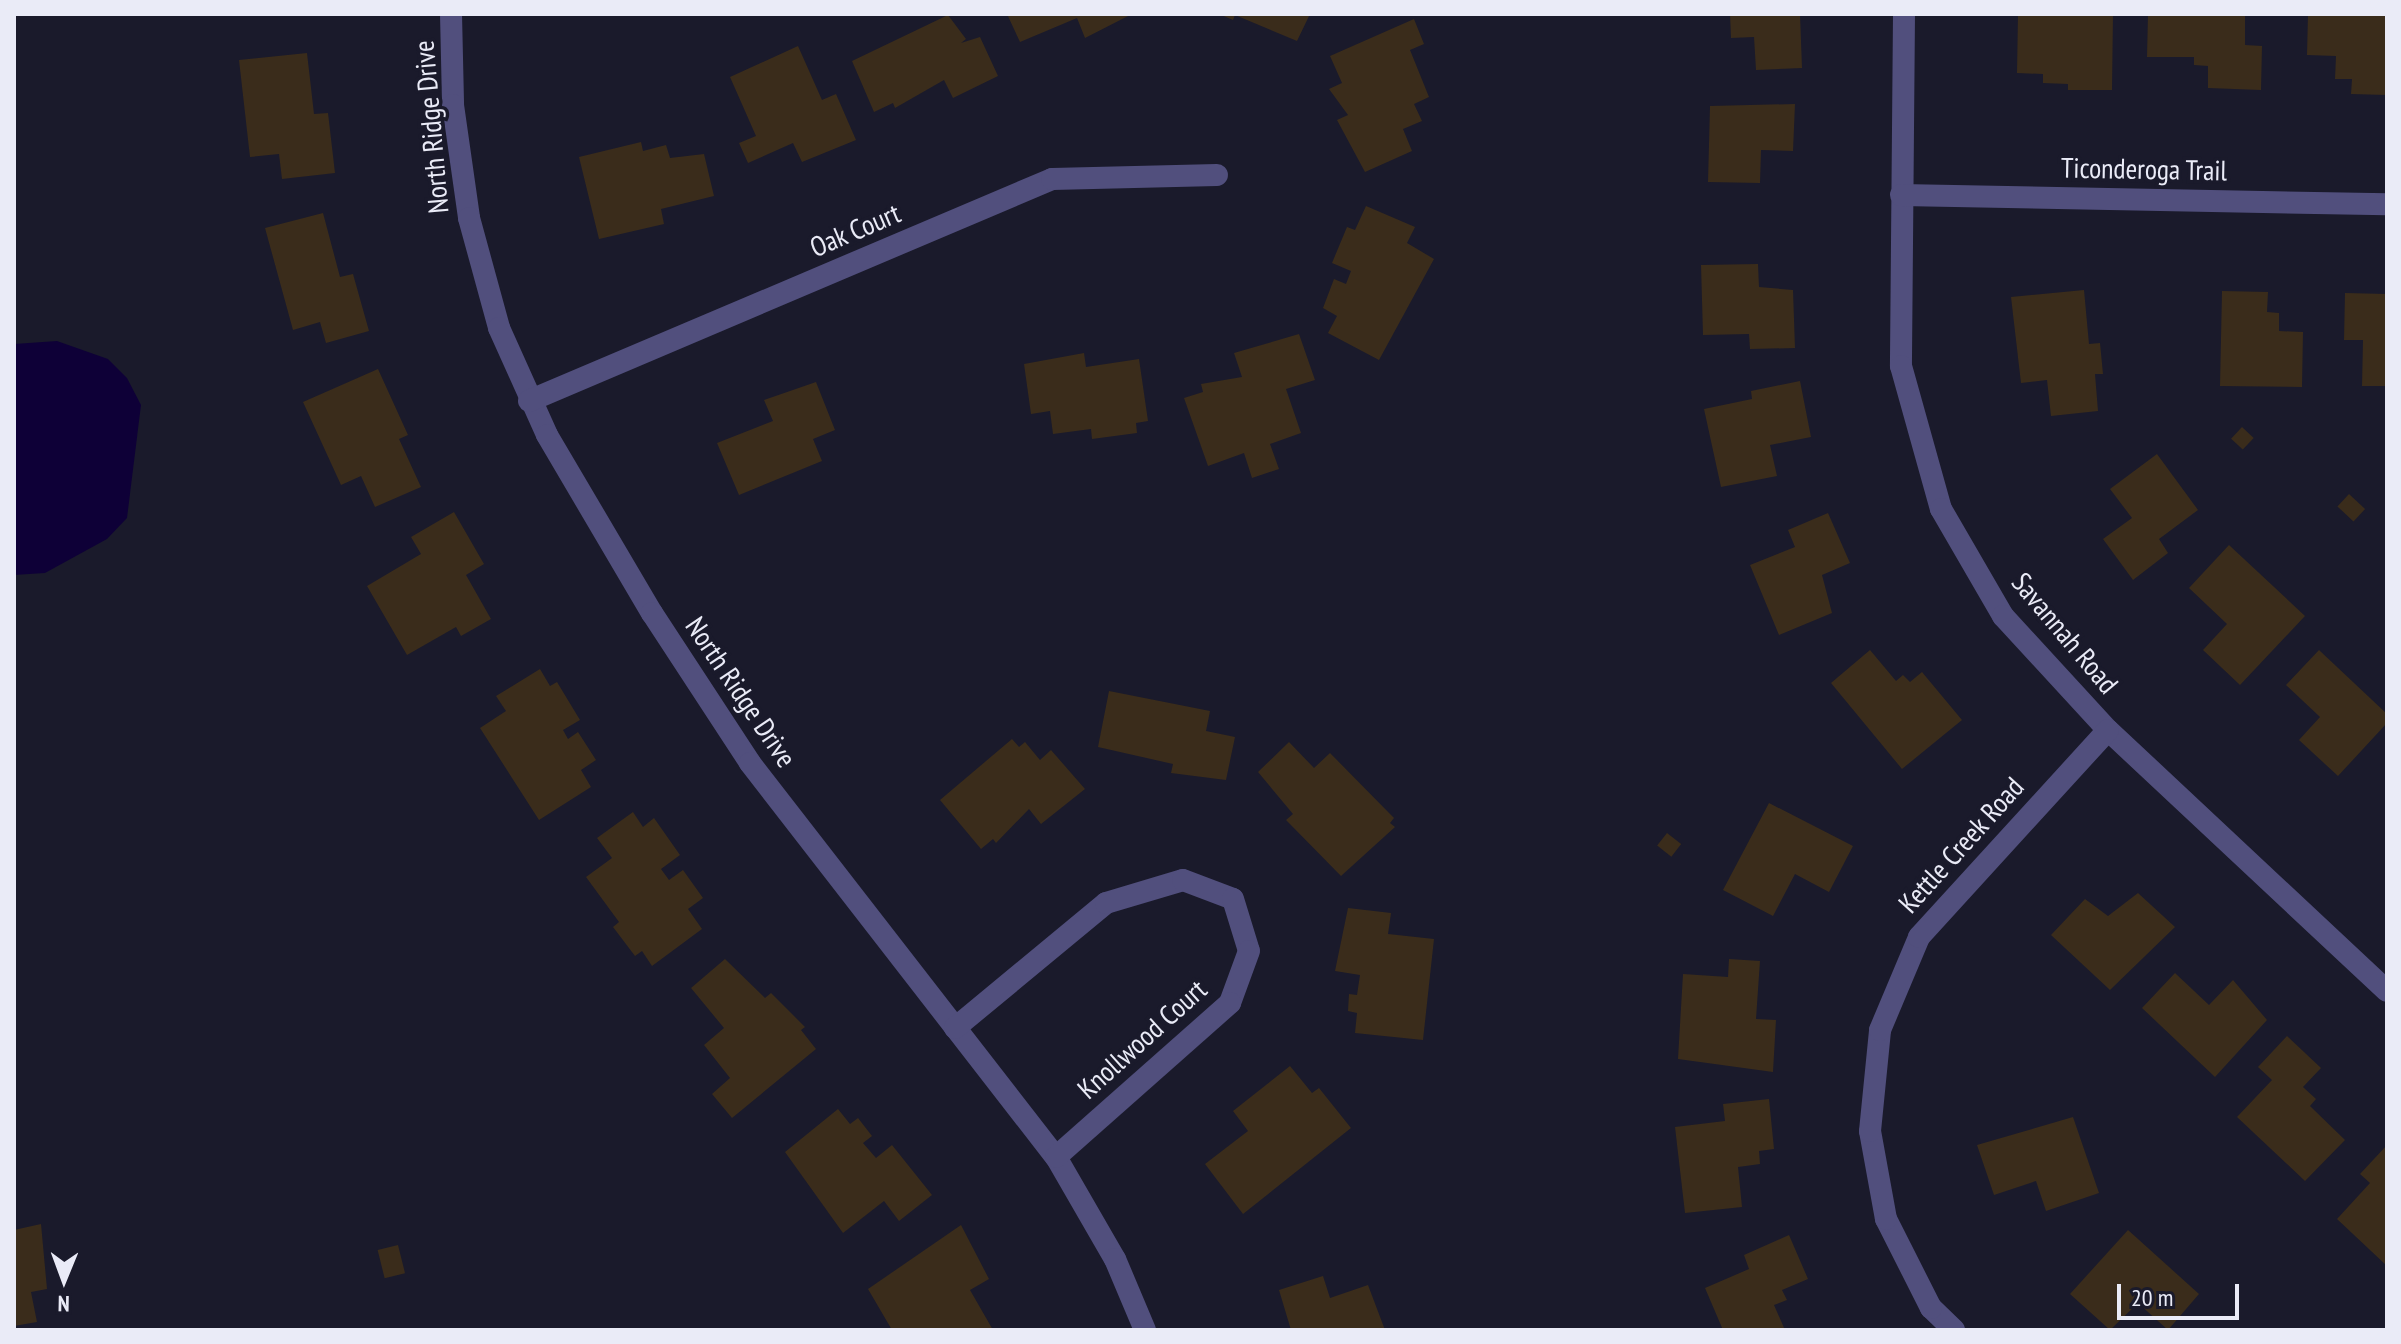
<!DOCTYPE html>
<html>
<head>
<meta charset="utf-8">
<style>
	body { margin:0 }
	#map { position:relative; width:2401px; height:1344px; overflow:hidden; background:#1a1a2b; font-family:"PT Sans Narrow",sans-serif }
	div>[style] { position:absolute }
	.water>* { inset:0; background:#0e0037 }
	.building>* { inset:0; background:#3a2c1b; transform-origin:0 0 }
	.minor>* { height:22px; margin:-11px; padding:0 11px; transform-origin:11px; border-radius:11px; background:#514f7d }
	span { translate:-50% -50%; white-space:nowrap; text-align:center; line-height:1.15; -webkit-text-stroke:7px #1a1a2b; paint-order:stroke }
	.street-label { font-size:28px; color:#eaebf7 }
	.frame { position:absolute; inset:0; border:16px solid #eaebf7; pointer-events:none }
	.north { position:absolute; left:24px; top:1240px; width:80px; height:80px; -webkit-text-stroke:6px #1a1a2b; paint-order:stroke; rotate:181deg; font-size:22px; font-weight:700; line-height:32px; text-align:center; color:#eaebf7 }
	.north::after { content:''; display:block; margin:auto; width:28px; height:36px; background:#eaebf7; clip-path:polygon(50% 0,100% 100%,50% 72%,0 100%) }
	.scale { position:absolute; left:2117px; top:1284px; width:122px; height:36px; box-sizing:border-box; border:4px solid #eaebf7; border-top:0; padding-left:10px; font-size:24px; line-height:28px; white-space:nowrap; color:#eaebf7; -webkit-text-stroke:6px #1a1a2b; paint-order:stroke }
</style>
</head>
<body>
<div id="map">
	<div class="water">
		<i style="clip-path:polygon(57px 341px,108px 359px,127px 378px,141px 405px,127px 518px,107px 539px,45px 573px,14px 575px,14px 344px)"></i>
	</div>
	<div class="building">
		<i style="clip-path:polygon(1007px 14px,1132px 14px,1085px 38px,1077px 18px,1020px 42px)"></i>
		<i style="clip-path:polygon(1219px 14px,1310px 14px,1297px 41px,1235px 15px,1233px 20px)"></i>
		<i style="clip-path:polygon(1730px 14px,1800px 14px,1802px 68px,1756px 70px,1754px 37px,1731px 38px)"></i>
		<i style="clip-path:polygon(2018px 14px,2113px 14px,2112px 90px,2068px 90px,2068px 84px,2043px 83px,2043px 74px,2017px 73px)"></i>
		<i style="clip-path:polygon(2148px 14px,2245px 14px,2245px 45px,2262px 46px,2261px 90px,2208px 88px,2208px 66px,2194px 65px,2194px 57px,2147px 57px)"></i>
		<i style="clip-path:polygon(2308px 14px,2387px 14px,2387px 95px,2351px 94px,2352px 79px,2335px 79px,2336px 56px,2307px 55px)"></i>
		<i style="clip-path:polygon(948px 15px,966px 39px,961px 43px,980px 37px,998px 76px,953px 98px,944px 80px,895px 108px,893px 103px,874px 112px,852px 61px)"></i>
		<i style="clip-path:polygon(1414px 19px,1424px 44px,1410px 50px,1429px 97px,1414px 104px,1422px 121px,1403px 129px,1412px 151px,1365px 172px,1337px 120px,1348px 115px,1329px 89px,1342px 83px,1330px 56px)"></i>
		<i style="clip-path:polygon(798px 46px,822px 100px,836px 94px,856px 140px,802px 162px,793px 143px,748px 163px,739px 143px,756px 136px,730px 77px)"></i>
		<i style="clip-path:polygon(307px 53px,314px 114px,328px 113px,335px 173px,282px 179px,279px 154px,250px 157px,239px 60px)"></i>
		<i style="clip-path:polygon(1795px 104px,1793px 151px,1761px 150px,1760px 183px,1708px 182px,1710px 106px)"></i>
		<i style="clip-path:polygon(641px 142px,643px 151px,666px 145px,670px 158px,704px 154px,714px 196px,661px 209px,664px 224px,599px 239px,579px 157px)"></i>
		<i style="clip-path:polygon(1366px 206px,1415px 227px,1407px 243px,1434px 259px,1379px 360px,1328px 333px,1337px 316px,1323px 308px,1334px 279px,1346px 284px,1351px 271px,1332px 263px,1347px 227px,1355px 230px)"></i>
		<i style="clip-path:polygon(323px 213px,340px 277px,353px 274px,369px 331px,326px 343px,320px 322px,293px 330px,265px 228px)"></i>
		<i style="clip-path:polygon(1758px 264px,1759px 287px,1793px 290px,1795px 348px,1750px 349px,1749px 334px,1703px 335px,1701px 265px)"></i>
		<i style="clip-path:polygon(2084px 290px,2089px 344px,2100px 343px,2103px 374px,2095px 374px,2098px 411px,2051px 416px,2047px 380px,2021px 383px,2011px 297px)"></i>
		<i style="clip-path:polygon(2222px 291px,2268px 292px,2267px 312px,2279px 313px,2279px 331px,2303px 332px,2302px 387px,2220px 386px)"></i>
		<i style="clip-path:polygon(2345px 293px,2387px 294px,2387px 386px,2362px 386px,2363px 340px,2344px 340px)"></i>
		<i style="clip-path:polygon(1299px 334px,1315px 380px,1286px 389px,1301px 433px,1270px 444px,1279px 469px,1252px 478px,1244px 453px,1208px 466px,1184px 398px,1203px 392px,1201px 384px,1242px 377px,1234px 353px)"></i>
		<i style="clip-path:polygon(1084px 353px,1086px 367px,1139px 359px,1148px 421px,1136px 423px,1137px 433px,1092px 439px,1091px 429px,1053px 434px,1050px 411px,1031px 414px,1024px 364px)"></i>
		<i style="clip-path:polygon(378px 369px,408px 435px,399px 439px,421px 487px,375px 507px,361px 476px,341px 485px,303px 402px)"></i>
		<i style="clip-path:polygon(1800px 381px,1811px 437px,1770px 445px,1777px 476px,1721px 487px,1704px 409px,1752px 399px,1751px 391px)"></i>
		<i style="clip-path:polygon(816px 382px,835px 430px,813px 439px,822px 461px,739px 495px,717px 443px,773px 421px,764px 400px)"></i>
		<i style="left:2242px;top:427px;width:16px;height:16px;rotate:43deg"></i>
		<i style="clip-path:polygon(2157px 454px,2198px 510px,2159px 539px,2168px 553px,2133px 580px,2103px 539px,2132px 518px,2110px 489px)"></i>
		<i style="left:2349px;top:494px;width:22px;height:17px;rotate:43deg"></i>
		<i style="clip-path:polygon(454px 512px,484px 564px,466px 575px,491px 619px,461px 636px,456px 627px,407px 655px,367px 586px,421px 554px,411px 537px)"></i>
		<i style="clip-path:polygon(1828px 513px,1850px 563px,1822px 575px,1832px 613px,1779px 635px,1750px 565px,1795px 547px,1788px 530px)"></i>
		<i style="clip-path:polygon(2229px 545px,2305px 616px,2240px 685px,2203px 650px,2227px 624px,2189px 588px)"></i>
		<i style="clip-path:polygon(1870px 650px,1896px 681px,1903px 675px,1910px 682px,1922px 672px,1962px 720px,1902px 769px,1831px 683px)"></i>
		<i style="clip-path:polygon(2319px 650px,2387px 714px,2387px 723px,2338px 776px,2299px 740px,2320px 717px,2286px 685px)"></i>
		<i style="clip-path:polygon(540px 669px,550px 686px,557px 682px,580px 720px,563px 730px,568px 739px,578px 732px,596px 760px,581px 770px,591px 787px,539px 820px,480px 728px,506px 711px,496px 696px)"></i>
		<i style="clip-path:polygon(1109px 691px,1210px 711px,1206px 731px,1235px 737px,1226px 780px,1171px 773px,1173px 764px,1098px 747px)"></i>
		<i style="clip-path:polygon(1012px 739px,1019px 747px,1025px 742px,1040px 760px,1051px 750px,1085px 789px,1041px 824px,1029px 809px,996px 843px,993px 839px,981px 849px,940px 800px)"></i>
		<i style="clip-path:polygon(1289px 742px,1314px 768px,1330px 753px,1394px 818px,1390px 823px,1395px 827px,1341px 876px,1286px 820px,1293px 814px,1258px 772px)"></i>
		<i style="clip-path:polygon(1769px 803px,1853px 846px,1829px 892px,1795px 874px,1773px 916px,1723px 890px)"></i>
		<i style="clip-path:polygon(633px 812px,643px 827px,654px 818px,680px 855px,661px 869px,669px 880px,683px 870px,703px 898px,688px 909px,702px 929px,652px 966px,642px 951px,635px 956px,613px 927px,619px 922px,586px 877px,612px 858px,597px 838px)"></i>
		<i style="left:1667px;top:833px;width:18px;height:16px;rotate:38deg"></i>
		<i style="clip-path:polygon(2138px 893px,2175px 927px,2110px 990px,2051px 935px,2085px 899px,2108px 916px)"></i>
		<i style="clip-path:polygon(1348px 908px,1391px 913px,1388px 934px,1434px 939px,1423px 1040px,1355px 1033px,1357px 1013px,1348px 1011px,1349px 994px,1357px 995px,1360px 975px,1335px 971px)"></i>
		<i style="clip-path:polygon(725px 959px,765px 998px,771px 993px,805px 1027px,801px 1030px,816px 1049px,732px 1118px,712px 1094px,730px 1078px,704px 1045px,724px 1028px,691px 988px)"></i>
		<i style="clip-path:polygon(1729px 959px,1760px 961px,1756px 1019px,1776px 1020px,1773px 1072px,1678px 1059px,1683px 974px,1728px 977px)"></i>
		<i style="clip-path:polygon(2175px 973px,2209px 1005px,2233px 980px,2267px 1020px,2215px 1077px,2142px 1008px)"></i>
		<i style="clip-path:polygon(2287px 1036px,2321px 1068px,2303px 1087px,2316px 1099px,2310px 1106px,2345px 1140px,2305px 1181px,2237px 1117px,2272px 1080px,2258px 1067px)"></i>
		<i style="clip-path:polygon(1290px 1066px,1312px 1093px,1319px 1088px,1351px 1128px,1243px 1214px,1205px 1164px,1248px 1131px,1233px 1111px)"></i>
		<i style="clip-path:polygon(1769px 1099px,1774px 1149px,1759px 1151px,1760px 1164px,1738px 1167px,1742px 1207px,1685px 1213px,1675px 1127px,1725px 1121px,1723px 1104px)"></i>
		<i style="clip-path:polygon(838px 1109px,850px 1124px,858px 1118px,872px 1136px,863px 1143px,876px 1158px,892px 1145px,932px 1195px,899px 1221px,884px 1201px,843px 1233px,785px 1152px)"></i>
		<i style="clip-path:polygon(2073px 1117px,2099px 1193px,2046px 1211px,2036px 1181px,1994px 1195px,1977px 1145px)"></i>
		<i style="clip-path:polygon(2387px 1145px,2387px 1266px,2337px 1219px,2370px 1183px,2360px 1174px)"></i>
		<i style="clip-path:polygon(41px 1224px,47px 1289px,31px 1292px,37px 1322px,14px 1326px,14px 1230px)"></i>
		<i style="clip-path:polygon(961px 1225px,989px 1279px,970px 1290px,993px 1330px,892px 1330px,868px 1289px)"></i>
		<i style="clip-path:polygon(2128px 1230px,2199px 1294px,2168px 1330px,2138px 1303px,2110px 1330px,2070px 1294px)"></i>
		<i style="clip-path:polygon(1789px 1235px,1808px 1279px,1782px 1290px,1787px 1300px,1774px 1305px,1785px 1330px,1723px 1330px,1705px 1288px,1749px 1269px,1744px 1255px)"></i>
		<i style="left:398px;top:1245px;width:29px;height:21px;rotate:76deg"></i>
		<i style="clip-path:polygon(1323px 1276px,1330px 1298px,1368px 1285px,1385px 1330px,1291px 1330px,1279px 1290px)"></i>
	</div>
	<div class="minor">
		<i style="left:451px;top:14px;width:91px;rotate:88.7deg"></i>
		<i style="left:453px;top:105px;width:114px;rotate:81.9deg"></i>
		<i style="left:469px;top:218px;width:114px;rotate:74.7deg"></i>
		<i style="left:499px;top:328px;width:117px;rotate:65.8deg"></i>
		<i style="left:547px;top:435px;width:207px;rotate:59.5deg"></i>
		<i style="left:652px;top:613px;width:179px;rotate:56.8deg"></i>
		<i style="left:750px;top:763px;width:499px;rotate:52.2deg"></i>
		<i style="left:1056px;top:1157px;width:118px;rotate:60deg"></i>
		<i style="left:1115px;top:1259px;width:77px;rotate:67.1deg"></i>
		<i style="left:1904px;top:14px;width:352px;rotate:90.5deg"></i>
		<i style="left:1901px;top:366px;width:148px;rotate:74.4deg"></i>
		<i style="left:1941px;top:509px;width:124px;rotate:59.9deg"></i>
		<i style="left:2003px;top:616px;width:155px;rotate:47.4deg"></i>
		<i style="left:2108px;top:730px;width:382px;rotate:43.1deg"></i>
		<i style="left:1901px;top:195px;width:486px;rotate:1.1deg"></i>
		<i style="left:529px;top:401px;width:568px;rotate:-23deg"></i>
		<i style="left:1052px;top:179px;width:165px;rotate:-1.4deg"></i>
		<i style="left:955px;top:1028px;width:196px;rotate:-39.6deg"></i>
		<i style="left:1106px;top:903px;width:80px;rotate:-16.6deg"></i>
		<i style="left:1183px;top:880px;width:53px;rotate:20.8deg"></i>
		<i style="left:1233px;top:899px;width:54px;rotate:72.9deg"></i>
		<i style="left:1249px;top:951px;width:55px;rotate:110.1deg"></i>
		<i style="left:1230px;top:1003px;width:232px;rotate:138.5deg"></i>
		<i style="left:1954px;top:1330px;width:32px;rotate:-136deg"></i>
		<i style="left:1931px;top:1308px;width:100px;rotate:-116.8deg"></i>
		<i style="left:1886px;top:1219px;width:89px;rotate:-100.3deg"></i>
		<i style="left:1870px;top:1131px;width:101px;rotate:-84.3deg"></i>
		<i style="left:1880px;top:1030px;width:101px;rotate:-67.2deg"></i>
		<i style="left:1919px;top:937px;width:280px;rotate:-47.6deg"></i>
	</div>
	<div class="street-label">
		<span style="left:431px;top:127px;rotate:-95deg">North Ridge Drive</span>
		<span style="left:2144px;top:169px;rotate:1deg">Ticonderoga Trail</span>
		<span style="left:855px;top:230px;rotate:-23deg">Oak Court</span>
		<span style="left:2065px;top:633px;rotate:50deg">Savannah Road</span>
		<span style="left:741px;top:692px;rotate:56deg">North Ridge Drive</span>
		<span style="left:1961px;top:845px;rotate:-48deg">Kettle Creek Road</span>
		<span style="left:1142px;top:1039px;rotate:-42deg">Knollwood Court</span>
	</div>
	<div class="frame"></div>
	<div class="north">N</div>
	<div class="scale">20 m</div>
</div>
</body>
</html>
